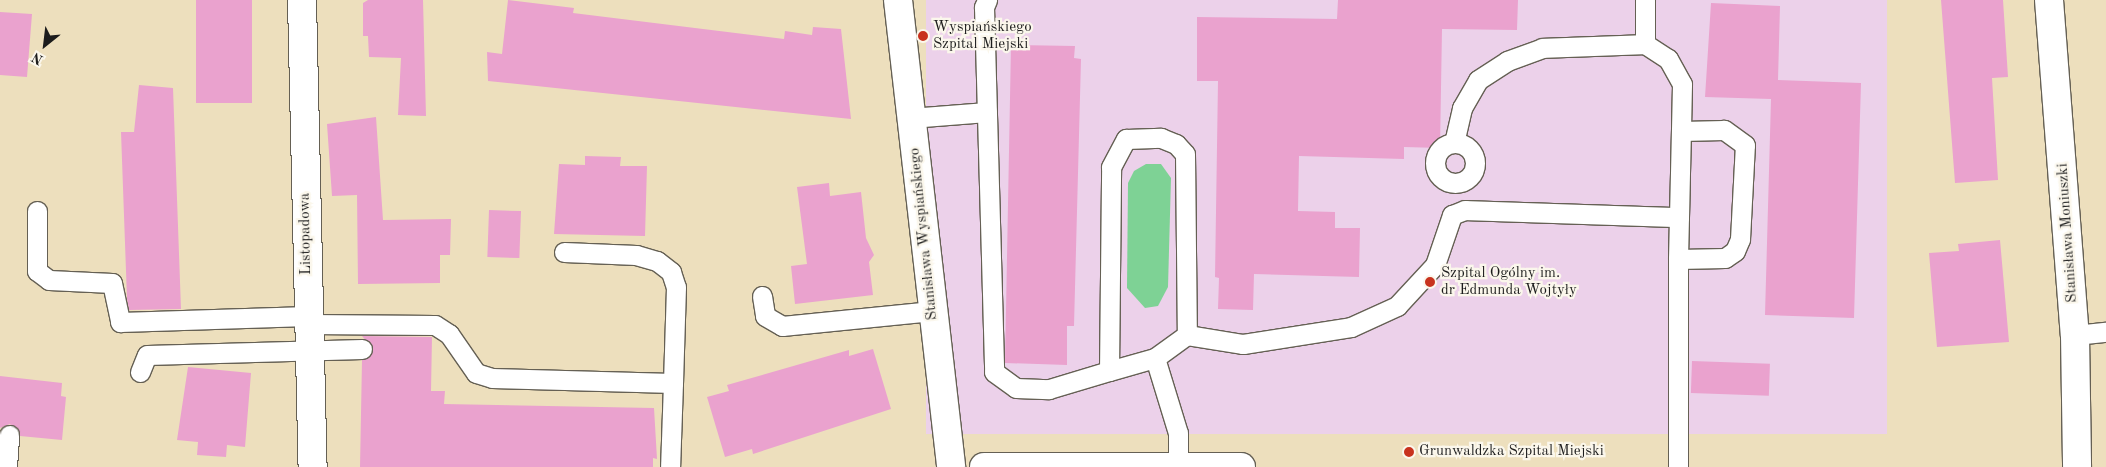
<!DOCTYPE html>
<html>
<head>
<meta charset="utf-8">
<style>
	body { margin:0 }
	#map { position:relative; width:2106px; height:467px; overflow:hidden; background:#eddfbd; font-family:"Old Standard TT",serif }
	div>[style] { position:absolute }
	.built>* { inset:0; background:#ecd1ea; transform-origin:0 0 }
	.green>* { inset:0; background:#7ed295 }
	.building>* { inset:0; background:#eaa2ce; transform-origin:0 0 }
	.roads { filter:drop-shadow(1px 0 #656054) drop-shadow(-1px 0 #656054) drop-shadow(0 1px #656054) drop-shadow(0 -1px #656054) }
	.lane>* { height:19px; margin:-9.5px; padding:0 9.5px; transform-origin:9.5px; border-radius:9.5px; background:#fff }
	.lane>.ring { margin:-9.5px; padding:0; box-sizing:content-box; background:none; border:19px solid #fff; border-radius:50% }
	.street>* { height:28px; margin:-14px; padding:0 14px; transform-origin:14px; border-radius:14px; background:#fff }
	.secondary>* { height:28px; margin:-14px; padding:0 14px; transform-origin:14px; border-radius:14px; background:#fff }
	.dots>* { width:14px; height:14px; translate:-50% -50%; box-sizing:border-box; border:2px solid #fbf7ec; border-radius:50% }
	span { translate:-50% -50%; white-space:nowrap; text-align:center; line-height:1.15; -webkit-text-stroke:4.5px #fbf7ec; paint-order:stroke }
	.poi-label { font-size:15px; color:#1c1c1c }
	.left { translate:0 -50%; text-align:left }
	.street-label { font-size:15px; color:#1c1c1c }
	.north { position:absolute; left:20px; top:20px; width:50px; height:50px; -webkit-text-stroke:4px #fbf7ec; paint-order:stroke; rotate:209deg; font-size:14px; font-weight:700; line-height:20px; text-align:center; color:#1c1c1c }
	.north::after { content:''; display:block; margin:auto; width:18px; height:22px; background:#1c1c1c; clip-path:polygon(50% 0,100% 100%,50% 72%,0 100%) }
</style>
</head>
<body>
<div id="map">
	<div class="built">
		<i style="left:926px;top:0;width:961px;height:434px"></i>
	</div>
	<div class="green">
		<i style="clip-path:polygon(1146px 164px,1161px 164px,1171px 178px,1168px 287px,1158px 306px,1145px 308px,1127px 288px,1128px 183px,1134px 171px)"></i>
	</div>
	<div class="building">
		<i style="left:196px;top:0;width:56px;height:103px"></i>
		<i style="clip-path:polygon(368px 0,423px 0,426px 116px,398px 115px,401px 58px,369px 57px,368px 36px,363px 36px,363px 3px)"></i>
		<i style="clip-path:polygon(508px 0,574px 8px,573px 13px,784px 39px,785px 31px,812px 35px,813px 27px,841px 29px,851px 119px,488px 81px,487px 52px,502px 54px)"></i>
		<i style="clip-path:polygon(1338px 0,1518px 0,1517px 30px,1442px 29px,1440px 148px,1404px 147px,1404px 159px,1299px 156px,1298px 211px,1335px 212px,1335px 228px,1360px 228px,1359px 277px,1254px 274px,1253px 310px,1218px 309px,1219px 278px,1215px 277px,1218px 81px,1197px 81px,1197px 17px,1337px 19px)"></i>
		<i style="clip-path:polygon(1941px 0,2003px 0,2008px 77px,1992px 78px,1998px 180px,1955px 183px)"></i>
		<i style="clip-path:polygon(1711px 3px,1780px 6px,1778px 80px,1861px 83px,1854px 318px,1765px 315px,1771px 99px,1705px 97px)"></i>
		<i style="clip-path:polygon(0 12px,32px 14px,27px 77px,0 75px)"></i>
		<i style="clip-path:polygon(1011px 45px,1075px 46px,1074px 58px,1081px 59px,1074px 326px,1067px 326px,1067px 365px,1005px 363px)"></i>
		<i style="clip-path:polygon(139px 85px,173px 88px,181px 309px,129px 310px,127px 299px,121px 132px,134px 132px)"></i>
		<i style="clip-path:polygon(376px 117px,383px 220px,451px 219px,450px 255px,440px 255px,440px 283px,358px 284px,357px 195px,332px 196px,327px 124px)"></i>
		<i style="clip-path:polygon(585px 156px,621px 157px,620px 166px,647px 166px,645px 236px,554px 234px,559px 164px,585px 165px)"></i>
		<i style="clip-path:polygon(829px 183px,830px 196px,861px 192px,866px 238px,874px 255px,869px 262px,873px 295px,795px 304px,791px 266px,807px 264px,797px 187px)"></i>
		<i style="left:489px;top:210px;width:32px;height:47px;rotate:2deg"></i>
		<i style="clip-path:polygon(2000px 240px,2009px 342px,1937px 347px,1929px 253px,1959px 251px,1958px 244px)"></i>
		<i style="clip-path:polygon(362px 336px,432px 337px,431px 391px,445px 391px,444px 404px,654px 408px,657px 459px,653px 458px,653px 467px,360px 467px,362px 360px,373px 349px)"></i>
		<i style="clip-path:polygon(873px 349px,891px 409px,753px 454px,752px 449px,725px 457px,707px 397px,729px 391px,727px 385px,849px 350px,849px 356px)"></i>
		<i style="left:1692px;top:361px;width:78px;height:32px;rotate:2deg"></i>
		<i style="clip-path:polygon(188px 367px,251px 373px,245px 447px,227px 445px,226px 457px,197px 455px,198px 442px,177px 440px)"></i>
		<i style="clip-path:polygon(0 376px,62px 383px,61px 396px,66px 397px,62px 440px,20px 436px,10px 424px,0 428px)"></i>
	</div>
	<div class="roads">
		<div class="lane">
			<i style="left:987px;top:0;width:8px;rotate:113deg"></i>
			<i style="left:984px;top:7px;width:365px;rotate:88.4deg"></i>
			<i style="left:994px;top:372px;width:27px;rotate:36deg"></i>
			<i style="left:1016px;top:388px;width:33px;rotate:2deg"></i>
			<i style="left:1049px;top:389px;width:63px;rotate:-16.7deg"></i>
			<i style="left:1109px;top:371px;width:204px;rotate:-89.4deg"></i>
			<i style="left:1111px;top:167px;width:32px;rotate:-62deg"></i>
			<i style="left:1126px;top:139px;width:35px;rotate:-2deg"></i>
			<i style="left:1161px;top:138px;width:16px;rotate:22deg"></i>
			<i style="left:1176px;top:144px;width:13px;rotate:48deg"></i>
			<i style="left:1185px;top:154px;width:181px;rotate:89.4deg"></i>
			<i style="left:1187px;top:335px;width:57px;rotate:9.1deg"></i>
			<i style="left:1243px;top:344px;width:109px;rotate:-8.9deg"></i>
			<i style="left:1351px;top:327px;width:51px;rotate:-24.5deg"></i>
			<i style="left:1397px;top:306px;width:56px;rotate:-47.2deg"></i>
			<i style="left:1435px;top:265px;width:53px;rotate:-71.2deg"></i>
			<i style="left:1452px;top:215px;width:14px;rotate:-21deg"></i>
			<i style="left:1465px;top:210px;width:214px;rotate:1.9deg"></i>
			<i style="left:1679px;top:217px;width:133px;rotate:-88.7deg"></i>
			<i style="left:1682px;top:84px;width:29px;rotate:-119deg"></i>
			<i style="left:1668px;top:59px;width:27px;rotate:-147deg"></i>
			<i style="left:1645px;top:44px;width:44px;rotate:-90deg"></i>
			<i style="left:910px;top:118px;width:77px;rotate:-4.5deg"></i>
			<i style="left:1454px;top:143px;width:36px;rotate:-77deg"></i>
			<i style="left:1462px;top:108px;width:32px;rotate:-60deg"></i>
			<i style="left:1478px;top:80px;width:35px;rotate:-33deg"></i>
			<i style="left:1507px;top:61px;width:37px;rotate:-20deg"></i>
			<i style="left:1542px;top:48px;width:103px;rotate:-2.2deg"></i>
			<i class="ring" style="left:1435px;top:143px;width:21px;height:21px"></i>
			<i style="left:37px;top:211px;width:60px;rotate:90deg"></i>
			<i style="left:37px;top:271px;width:15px;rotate:37deg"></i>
			<i style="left:49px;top:280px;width:63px;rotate:2.7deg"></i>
			<i style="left:112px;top:283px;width:40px;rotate:78deg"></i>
			<i style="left:120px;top:322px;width:188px;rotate:-1.8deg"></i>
			<i style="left:1679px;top:217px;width:42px;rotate:91.4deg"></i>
			<i style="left:1678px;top:259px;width:47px;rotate:-1.2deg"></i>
			<i style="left:1725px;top:258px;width:12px;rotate:-35deg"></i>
			<i style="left:1735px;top:251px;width:13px;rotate:-67deg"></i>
			<i style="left:1740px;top:239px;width:94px;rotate:-87deg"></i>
			<i style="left:1745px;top:145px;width:26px;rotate:-144deg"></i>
			<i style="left:1724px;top:130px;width:43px;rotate:178.7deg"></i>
			<i style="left:564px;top:252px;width:72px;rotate:2.4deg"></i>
			<i style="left:636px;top:255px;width:22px;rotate:16deg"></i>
			<i style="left:657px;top:261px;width:18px;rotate:38deg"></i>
			<i style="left:671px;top:272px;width:16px;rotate:72deg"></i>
			<i style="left:676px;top:287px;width:96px;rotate:91.8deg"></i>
			<i style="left:1678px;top:259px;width:208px;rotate:90deg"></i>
			<i style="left:762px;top:296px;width:20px;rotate:81deg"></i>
			<i style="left:765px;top:316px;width:20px;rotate:30deg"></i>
			<i style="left:782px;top:326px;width:151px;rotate:-5.7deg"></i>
			<i style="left:308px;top:324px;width:127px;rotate:0.5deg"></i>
			<i style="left:435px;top:325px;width:17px;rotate:33deg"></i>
			<i style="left:449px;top:334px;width:47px;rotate:55.3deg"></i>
			<i style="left:476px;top:373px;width:17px;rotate:17deg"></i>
			<i style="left:492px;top:378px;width:181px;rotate:1.6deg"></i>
			<i style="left:673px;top:383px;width:84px;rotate:92deg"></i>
			<i style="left:2075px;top:335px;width:31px;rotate:-6deg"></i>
			<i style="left:1155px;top:358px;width:78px;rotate:73deg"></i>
			<i style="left:1178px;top:433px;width:33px;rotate:90deg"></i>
			<i style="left:1109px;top:371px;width:48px;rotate:-15.8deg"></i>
			<i style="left:1155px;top:358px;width:39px;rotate:-36deg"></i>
			<i style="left:140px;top:372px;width:18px;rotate:-68deg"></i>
			<i style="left:147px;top:355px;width:215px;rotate:-1.6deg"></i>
			<i style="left:7px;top:467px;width:32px;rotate:-86deg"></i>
		</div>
		<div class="street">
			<i style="left:302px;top:0;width:467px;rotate:88.7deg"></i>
			<i style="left:2049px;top:0;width:336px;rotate:85.6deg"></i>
			<i style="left:2075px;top:335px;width:132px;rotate:89.1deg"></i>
		</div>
		<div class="secondary">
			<i style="left:898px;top:0;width:470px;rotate:83.5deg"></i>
			<i style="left:984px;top:467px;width:257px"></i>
		</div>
	</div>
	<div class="dots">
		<i style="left:923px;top:36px;background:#c8321e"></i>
		<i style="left:1430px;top:282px;background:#c8321e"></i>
		<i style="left:1409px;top:452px;background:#c8321e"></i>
	</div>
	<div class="poi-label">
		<span class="left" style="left:933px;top:36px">Wyspiańskiego<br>Szpital Miejski</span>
		<span class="left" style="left:1441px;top:282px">Szpital Ogólny im.<br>dr Edmunda Wojtyły</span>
		<span class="left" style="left:1419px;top:452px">Grunwaldzka Szpital Miejski</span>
	</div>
	<div class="street-label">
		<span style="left:2068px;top:233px;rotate:-94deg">Stanisława Moniuszki</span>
		<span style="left:306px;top:234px;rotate:-91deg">Listopadowa</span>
		<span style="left:924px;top:234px;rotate:-96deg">Stanisława Wyspiańskiego</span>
	</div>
	<div class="north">N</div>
</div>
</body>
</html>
